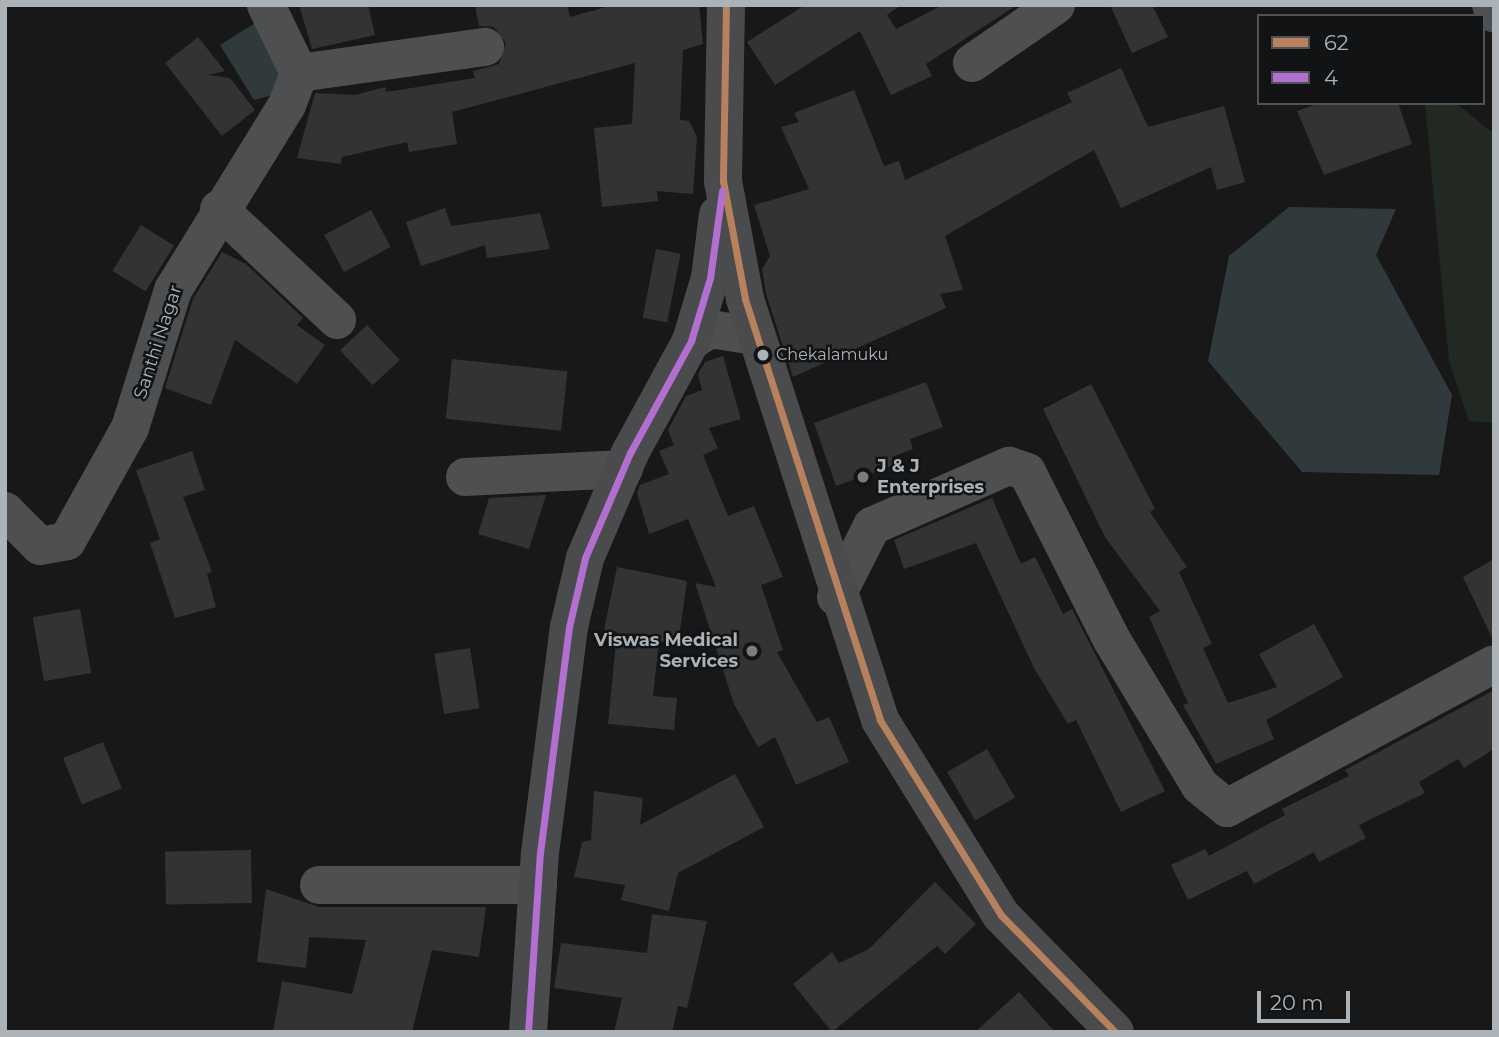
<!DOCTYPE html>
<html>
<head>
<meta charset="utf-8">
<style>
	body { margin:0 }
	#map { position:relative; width:1499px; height:1037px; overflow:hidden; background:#181819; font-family:Montserrat,sans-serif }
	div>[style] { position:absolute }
	.green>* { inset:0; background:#222923 }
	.water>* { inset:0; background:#303a3d }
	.building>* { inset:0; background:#333334; transform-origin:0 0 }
	.minor>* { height:38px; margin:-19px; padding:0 19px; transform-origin:19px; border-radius:19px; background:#4d4f51 }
	.major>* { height:38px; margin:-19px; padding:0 19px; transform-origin:19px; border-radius:19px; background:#4a4b4d }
	.bus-1>* { height:7px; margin:-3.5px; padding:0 3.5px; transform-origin:3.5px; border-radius:3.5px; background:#b6815c }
	.bus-2>* { height:7px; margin:-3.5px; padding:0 3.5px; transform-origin:3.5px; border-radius:3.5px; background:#b36fd0 }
	.dots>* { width:19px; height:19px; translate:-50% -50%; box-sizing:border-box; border:4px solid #121314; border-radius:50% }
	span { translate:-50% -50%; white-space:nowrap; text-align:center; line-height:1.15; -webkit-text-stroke:5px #121314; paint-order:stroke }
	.bus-label { font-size:16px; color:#abb2b8 }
	.left { translate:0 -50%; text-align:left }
	.street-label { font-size:18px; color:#abb2b8 }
	.poi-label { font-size:18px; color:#abb2b8; font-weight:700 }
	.right { translate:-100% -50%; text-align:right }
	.frame { position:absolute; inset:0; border:7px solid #abb2b8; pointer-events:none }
	.legend { position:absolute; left:1257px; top:14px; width:228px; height:91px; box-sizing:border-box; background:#121314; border:2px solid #4f5356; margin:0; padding:9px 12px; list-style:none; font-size:21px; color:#abb2b8 }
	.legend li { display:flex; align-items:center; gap:14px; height:35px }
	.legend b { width:35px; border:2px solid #4f5356 }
	.scale { position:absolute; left:1257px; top:991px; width:93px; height:32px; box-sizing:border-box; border:4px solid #abb2b8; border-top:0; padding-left:9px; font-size:21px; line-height:24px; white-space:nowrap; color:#abb2b8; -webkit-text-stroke:5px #121314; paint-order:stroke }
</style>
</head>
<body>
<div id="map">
	<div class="green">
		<i style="clip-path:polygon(1425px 103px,1456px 103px,1494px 134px,1494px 423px,1469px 421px,1449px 361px)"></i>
	</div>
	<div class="water">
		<i style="clip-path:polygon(260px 20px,290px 66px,273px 95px,254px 100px,220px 45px)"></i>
		<i style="clip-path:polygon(1289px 207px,1396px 209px,1376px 255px,1452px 395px,1439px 475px,1302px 472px,1208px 361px,1229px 256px)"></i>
	</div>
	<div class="building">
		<i style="clip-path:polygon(299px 5px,368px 5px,375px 35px,312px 49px)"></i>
		<i style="clip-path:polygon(475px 5px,567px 5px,570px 17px,613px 5px,699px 5px,703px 44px,683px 50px,680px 120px,689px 121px,697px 137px,693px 194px,657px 191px,658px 201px,602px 207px,594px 128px,632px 124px,635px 63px,452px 112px,457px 144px,409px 152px,407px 142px,342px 157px,341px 164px,297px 158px,315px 93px,355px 95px,385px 87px,386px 92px,475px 78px,473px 71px,499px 64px,506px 43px,494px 27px,479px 26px)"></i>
		<i style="clip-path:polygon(805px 5px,901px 5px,887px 15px,896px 29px,943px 5px,1017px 5px,926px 64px,932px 76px,891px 95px,860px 31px,775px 85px,747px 42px)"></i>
		<i style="clip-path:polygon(1110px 5px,1152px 5px,1168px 37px,1132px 53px)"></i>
		<i style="clip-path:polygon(198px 37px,225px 71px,208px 75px,230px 78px,255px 110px,222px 136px,165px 63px)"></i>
		<i style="clip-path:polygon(1121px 68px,1148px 127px,1224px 106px,1245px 182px,1217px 190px,1211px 167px,1121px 208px,1094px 150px,945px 236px,963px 290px,940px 294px,946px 308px,793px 377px,766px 294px,762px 269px,770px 256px,754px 205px,809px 189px,781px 127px,799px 122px,794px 113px,854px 90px,884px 166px,899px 161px,905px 180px,1072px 102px,1067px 93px)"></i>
		<i style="clip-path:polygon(1320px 103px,1398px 103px,1412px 144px,1324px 175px,1297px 111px)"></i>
		<i style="clip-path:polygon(445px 208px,451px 226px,540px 213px,550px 249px,487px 258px,485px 245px,421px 266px,406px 222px)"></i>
		<i style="left:371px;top:210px;width:42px;height:53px;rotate:62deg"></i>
		<i style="left:141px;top:225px;width:39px;height:54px;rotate:32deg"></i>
		<i style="left:656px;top:249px;width:25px;height:70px;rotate:11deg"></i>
		<i style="clip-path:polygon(222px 252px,246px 264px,303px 318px,297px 325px,325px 345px,297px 384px,235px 340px,211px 405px,165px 388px,193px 299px)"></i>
		<i style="left:367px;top:325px;width:48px;height:37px;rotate:47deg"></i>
		<i style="clip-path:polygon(723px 356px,741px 419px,709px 428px,718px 448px,703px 455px,728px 516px,754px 506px,783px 577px,761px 585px,783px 650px,777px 652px,817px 722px,829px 717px,849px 762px,796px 785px,775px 737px,758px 747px,734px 704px,695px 583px,716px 587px,688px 519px,649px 534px,637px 493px,640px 485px,669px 474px,659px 451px,674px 445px,668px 430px,686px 396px,702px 390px,698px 374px,705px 362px)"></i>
		<i style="left:452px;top:359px;width:116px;height:60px;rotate:6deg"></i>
		<i style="clip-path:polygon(926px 382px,943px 427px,910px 439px,913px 449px,892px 457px,895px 465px,836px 486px,814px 423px)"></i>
		<i style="clip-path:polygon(1091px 384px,1155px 509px,1150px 512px,1187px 567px,1179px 572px,1212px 644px,1203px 648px,1228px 703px,1277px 687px,1259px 654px,1314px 624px,1343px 677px,1266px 720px,1274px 739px,1216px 764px,1183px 705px,1188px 703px,1149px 617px,1160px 611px,1105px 537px,1043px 409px)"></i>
		<i style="clip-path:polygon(192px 451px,205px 490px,183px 497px,212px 572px,207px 574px,216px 607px,175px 618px,150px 543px,160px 539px,136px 470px)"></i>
		<i style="clip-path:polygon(546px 495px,529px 549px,478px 534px,489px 498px)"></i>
		<i style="clip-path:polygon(992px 498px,1021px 564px,1035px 557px,1063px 614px,1072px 609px,1165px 791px,1121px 812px,1076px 720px,1068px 724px,1034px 668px,976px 543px,904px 569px,894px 540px)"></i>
		<i style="clip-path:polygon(1494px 559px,1494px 642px,1463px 577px)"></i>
		<i style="clip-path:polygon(617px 567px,687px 581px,678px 645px,659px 641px,653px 696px,677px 698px,674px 730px,608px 724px,617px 632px,604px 630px)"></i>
		<i style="left:80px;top:609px;width:65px;height:48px;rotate:80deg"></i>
		<i style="left:470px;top:648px;width:61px;height:36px;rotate:81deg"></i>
		<i style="clip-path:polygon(1494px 690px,1494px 749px,1464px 768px,1458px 759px,1419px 782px,1425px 793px,1359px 825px,1366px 838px,1319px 862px,1314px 852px,1254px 884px,1247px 871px,1188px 900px,1171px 865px,1205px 849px,1209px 856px,1285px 815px,1282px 809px,1349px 776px,1345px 770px)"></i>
		<i style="left:103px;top:742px;width:50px;height:43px;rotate:68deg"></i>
		<i style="left:987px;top:749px;width:56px;height:46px;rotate:60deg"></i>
		<i style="clip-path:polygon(735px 774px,764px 827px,678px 873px,669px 911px,621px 900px,625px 885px,574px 877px,582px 842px,591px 840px,594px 791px,643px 798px,640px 825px)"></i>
		<i style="left:251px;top:850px;width:53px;height:86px;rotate:89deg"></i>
		<i style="clip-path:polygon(935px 882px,976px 924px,945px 954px,937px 946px,832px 1032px,793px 984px,832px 952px,839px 963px,869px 949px)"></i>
		<i style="clip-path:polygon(266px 889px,319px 907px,486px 907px,479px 957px,432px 950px,412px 1032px,273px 1032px,282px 981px,352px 994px,366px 940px,309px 937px,306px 968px,257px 962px)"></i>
		<i style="clip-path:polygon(652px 914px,707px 921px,687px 1008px,678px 1006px,672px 1032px,614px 1032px,622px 998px,554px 988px,561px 943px,647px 953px)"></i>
		<i style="clip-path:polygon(1019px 992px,1055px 1032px,975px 1032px)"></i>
	</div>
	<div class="minor">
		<i style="left:1491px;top:5px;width:9px;rotate:69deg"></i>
		<i style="left:972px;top:63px;width:102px;rotate:-34.6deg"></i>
		<i style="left:299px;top:73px;width:188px;rotate:-8deg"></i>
		<i style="left:219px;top:209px;width:162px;rotate:43.2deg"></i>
		<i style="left:691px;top:341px;width:22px;rotate:-32deg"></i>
		<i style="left:710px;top:329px;width:45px;rotate:9deg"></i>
		<i style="left:465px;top:477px;width:159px;rotate:-2.9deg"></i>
		<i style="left:5px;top:511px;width:49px;rotate:45deg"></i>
		<i style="left:40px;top:546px;width:27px;rotate:-10deg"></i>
		<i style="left:67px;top:541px;width:129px;rotate:-60.9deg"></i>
		<i style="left:130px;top:428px;width:145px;rotate:-72.7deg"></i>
		<i style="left:173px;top:290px;width:217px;rotate:-58.4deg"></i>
		<i style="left:287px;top:105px;width:34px;rotate:-69deg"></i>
		<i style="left:299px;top:73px;width:76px;rotate:-115.9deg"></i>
		<i style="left:836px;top:597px;width:80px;rotate:-63.1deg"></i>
		<i style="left:872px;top:526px;width:150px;rotate:-23.7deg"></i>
		<i style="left:1009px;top:466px;width:19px;rotate:18deg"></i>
		<i style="left:1027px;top:472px;width:188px;rotate:63.2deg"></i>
		<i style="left:1112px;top:640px;width:170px;rotate:58.9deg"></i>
		<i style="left:1200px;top:786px;width:35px;rotate:39deg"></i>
		<i style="left:1227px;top:808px;width:303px;rotate:-28.3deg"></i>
		<i style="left:319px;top:885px;width:219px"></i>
	</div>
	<div class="major">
		<i style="left:726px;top:5px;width:176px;rotate:91deg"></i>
		<i style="left:723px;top:181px;width:120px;rotate:79.4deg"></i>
		<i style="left:745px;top:299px;width:442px;rotate:72.2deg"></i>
		<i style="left:880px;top:720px;width:229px;rotate:58.2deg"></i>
		<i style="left:1001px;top:915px;width:163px;rotate:45.7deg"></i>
		<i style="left:528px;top:1032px;width:179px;rotate:-86.2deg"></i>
		<i style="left:540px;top:853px;width:228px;rotate:-82.7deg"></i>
		<i style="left:569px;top:627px;width:71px;rotate:-76.9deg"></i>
		<i style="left:585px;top:558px;width:114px;rotate:-66.8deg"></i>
		<i style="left:630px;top:453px;width:128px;rotate:-61.4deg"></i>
		<i style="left:691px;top:341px;width:66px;rotate:-73.2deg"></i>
		<i style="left:710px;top:278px;width:64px;rotate:-82.8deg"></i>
	</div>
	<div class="bus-1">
		<i style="left:726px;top:5px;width:176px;rotate:91deg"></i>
		<i style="left:723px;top:181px;width:120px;rotate:79.4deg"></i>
		<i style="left:745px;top:299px;width:442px;rotate:72.2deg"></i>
		<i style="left:880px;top:720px;width:229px;rotate:58.2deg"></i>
		<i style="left:1001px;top:915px;width:163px;rotate:45.7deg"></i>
	</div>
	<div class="bus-2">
		<i style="left:528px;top:1032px;width:179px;rotate:-86.2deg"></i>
		<i style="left:540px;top:853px;width:228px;rotate:-82.7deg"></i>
		<i style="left:569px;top:627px;width:71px;rotate:-76.9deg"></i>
		<i style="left:585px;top:558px;width:114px;rotate:-66.8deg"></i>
		<i style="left:630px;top:453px;width:128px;rotate:-61.4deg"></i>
		<i style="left:691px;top:341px;width:66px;rotate:-73.2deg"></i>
		<i style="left:710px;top:278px;width:88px;rotate:-82.1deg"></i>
	</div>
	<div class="dots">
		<i style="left:763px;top:355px;background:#abb2b8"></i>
		<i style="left:863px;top:477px;background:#787c80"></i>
		<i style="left:752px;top:651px;background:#787c80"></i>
	</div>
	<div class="bus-label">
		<span class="left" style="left:776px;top:355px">Chekalamuku</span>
	</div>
	<div class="street-label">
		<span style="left:158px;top:342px;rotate:-72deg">Santhi Nagar</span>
	</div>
	<div class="poi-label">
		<span class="left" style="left:877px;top:477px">J &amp; J<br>Enterprises</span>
		<span class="right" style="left:738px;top:651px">Viswas Medical<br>Services</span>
	</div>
	<div class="frame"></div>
	<ul class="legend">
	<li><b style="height:9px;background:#b6815c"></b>62</li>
	<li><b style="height:9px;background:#b36fd0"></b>4</li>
	</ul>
	<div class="scale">20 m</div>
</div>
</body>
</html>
